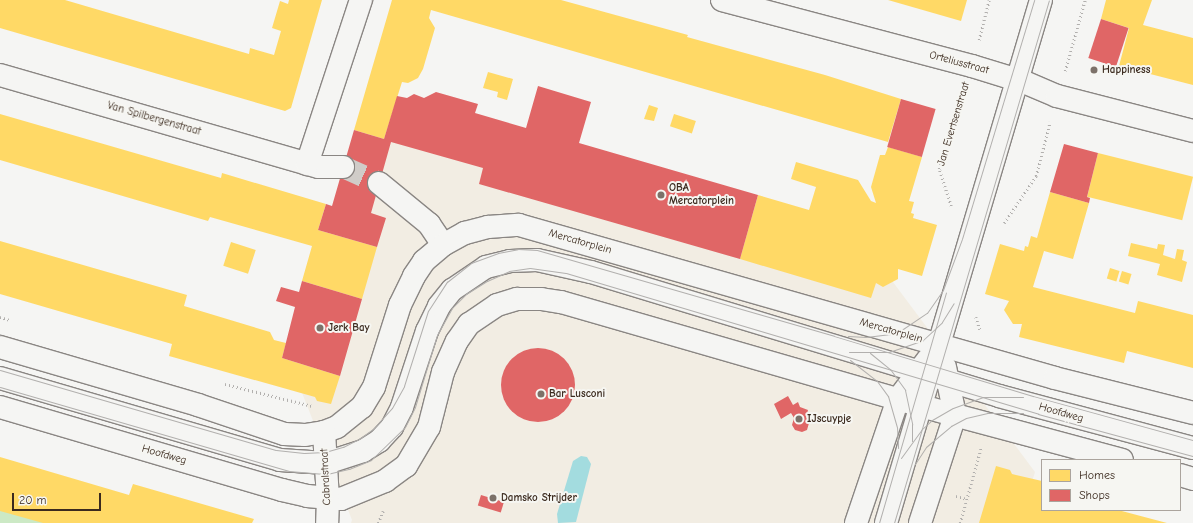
<!DOCTYPE html>
<html>
<head>
<meta charset="utf-8">
<style>
	body { margin:0 }
	#map { position:relative; width:1193px; height:523px; overflow:hidden; background:#f5f5f3; font-family:"Comic Neue",sans-serif }
	div>[style] { position:absolute }
	.built>* { inset:0; background:#f2ede3 }
	.green>* { inset:0; background:#cce9c5 }
	.water>* { inset:0; background:#a3dcdf }
	.homes>* { inset:0; background:#ffd966; transform-origin:0 0 }
	.shops>* { inset:0; background:#e06666; transform-origin:0 0 }
	.round { border-radius:50% }
	.minor-tunnel>* { height:22px; margin-top:-11px; transform-origin:0; background:repeating-linear-gradient(90deg,#d0ccc8 0 22px,transparent 0 33px) }
	.path>* { height:2.5px; margin-top:-1.25px; transform-origin:0; background:repeating-linear-gradient(90deg,#b2b0ae 0 1px,transparent 0 4px) }
	.roads { filter:drop-shadow(1px 0 #8a8683) drop-shadow(-1px 0 #8a8683) drop-shadow(0 1px #8a8683) drop-shadow(0 -1px #8a8683) }
	.minor>* { height:22px; margin:-11px; padding:0 11px; transform-origin:11px; border-radius:11px; background:#f5f5f3 }
	.tram>* { height:1px; margin:-0.5px; padding:0 0.5px; transform-origin:0.5px; border-radius:0.5px; background:#b2b0ae }
	.dots>* { width:11px; height:11px; translate:-50% -50%; box-sizing:border-box; border:2px solid #f6f6f2; border-radius:50% }
	span { translate:-50% -50%; white-space:nowrap; text-align:center; line-height:1.15; -webkit-text-stroke:4px #f6f6f2; paint-order:stroke }
	.street-label { font-size:11px; color:#3b2a1e }
	.poi-label { font-size:11px; color:#3b2a1e; font-weight:700 }
	.left { translate:0 -50%; text-align:left }
	.legend { position:absolute; left:1041px; top:459px; width:140px; height:52px; box-sizing:border-box; background:#f6f6f2; border:1px solid #aba49d; margin:0; padding:5px 7px; list-style:none; font-size:12px; color:#3b2a1e }
	.legend li { display:flex; align-items:center; gap:8px; height:20px }
	.legend b { width:20px; border:1px solid #aba49d }
	.scale { position:absolute; left:12px; top:493px; width:89px; height:18px; box-sizing:border-box; border:2px solid #3b2a1e; border-top:0; padding-left:5px; font-size:12px; line-height:14px; white-space:nowrap; color:#3b2a1e; -webkit-text-stroke:3px #f6f6f2; paint-order:stroke }
</style>
</head>
<body>
<div id="map">
	<div class="built">
		<i style="clip-path:polygon(377px 113px,866px 246px,1035px 472px,1019px 523px,351px 523px,352px 520px,297px 380px)"></i>
	</div>
	<div class="green">
		<i style="clip-path:polygon(0 491px,104px 523px,0 523px)"></i>
	</div>
	<div class="water">
		<i style="clip-path:polygon(581px 456px,587px 457px,591px 464px,576px 522px,558px 523px,557px 514px,573px 461px)"></i>
	</div>
	<div class="homes">
		<i style="clip-path:polygon(0 0,65px 0,249px 54px,250px 48px,274px 55px,281px 31px,272px 28px,280px 1px,288px 4px,289px 0,322px 0,291px 108px,285px 111px,0 28px)"></i>
		<i style="clip-path:polygon(392px 0,561px 0,688px 35px,687px 37px,825px 75px,901px 99px,888px 142px,431px 10px,429px 18px,435px 28px,423px 69px,418px 78px,408px 83px,402px 82px,384px 139px,354px 130px)"></i>
		<i style="clip-path:polygon(888px 0,967px 0,961px 21px)"></i>
		<i style="clip-path:polygon(1106px 0,1152px 0,1143px 25px,1193px 38px,1193px 85px,1119px 66px,1129px 28px,1101px 19px)"></i>
		<i style="clip-path:polygon(488px 72px,513px 79px,507px 100px,497px 97px,498px 92px,483px 88px)"></i>
		<i style="clip-path:polygon(649px 105px,658px 108px,654px 121px,644px 119px)"></i>
		<i style="clip-path:polygon(0 114px,221px 178px,222px 173px,326px 204px,318px 230px,377px 247px,362px 299px,302px 281px,312px 246px,210px 217px,208px 221px,0 160px)"></i>
		<i style="left:674px;top:114px;width:23px;height:13px;rotate:18deg"></i>
		<i style="clip-path:polygon(888px 147px,922px 157px,909px 201px,914px 202px,911px 213px,914px 214px,913px 218px,937px 225px,922px 276px,898px 269px,898px 279px,883px 287px,876px 283px,871px 298px,740px 259px,758px 195px,809px 210px,816px 187px,791px 179px,796px 162px,858px 180px,871px 201px,876px 203px,871px 187px,880px 155px,885px 155px)"></i>
		<i style="left:1098px;top:153px;width:98px;height:45px;rotate:14deg"></i>
		<i style="clip-path:polygon(1050px 192px,1089px 203px,1073px 259px,1044px 251px,1033px 287px,1135px 313px,1138px 301px,1193px 315px,1193px 368px,1127px 351px,1124px 363px,1019px 337px,1022px 324px,1013px 324px,1004px 310px,1009px 301px,985px 294px,1000px 244px,1024px 251px,1025px 246px,1028px 247px,1031px 236px,1037px 238px)"></i>
		<i style="clip-path:polygon(0 241px,187px 295px,184px 306px,270px 332px,274px 340px,286px 343px,282px 358px,340px 376px,331px 404px,317px 401px,315px 397px,169px 356px,172px 344px,0 294px)"></i>
		<i style="left:231px;top:242px;width:26px;height:25px;rotate:18deg"></i>
		<i style="clip-path:polygon(1131px 243px,1157px 249px,1158px 244px,1165px 245px,1163px 255px,1175px 259px,1177px 249px,1184px 250px,1182px 260px,1187px 262px,1182px 282px,1157px 275px,1160px 264px,1128px 256px)"></i>
		<i style="left:1110px;top:268px;width:10px;height:11px;rotate:17deg"></i>
		<i style="left:1122px;top:271px;width:10px;height:11px;rotate:17deg"></i>
		<i style="clip-path:polygon(0 457px,129px 495px,133px 484px,254px 519px,252px 523px,43px 523px,0 511px)"></i>
		<i style="clip-path:polygon(996px 466px,1010px 470px,1012px 474px,1042px 481px,1042px 510px,1118px 510px,1167px 523px,979px 523px)"></i>
	</div>
	<div class="shops">
		<i style="left:1101px;top:19px;width:29px;height:41px;rotate:18deg"></i>
		<i style="clip-path:polygon(538px 86px,591px 102px,579px 143px,758px 195px,740px 259px,479px 184px,483px 168px,391px 142px,371px 213px,386px 218px,377px 247px,318px 230px,326px 204px,332px 206px,354px 130px,384px 139px,397px 96px,407px 98px,414px 94px,424px 98px,436px 92px,478px 104px,475px 113px,526px 128px)"></i>
		<i style="left:901px;top:99px;width:36px;height:50px;rotate:16deg"></i>
		<i style="clip-path:polygon(1064px 144px,1098px 153px,1087px 197px,1090px 198px,1089px 203px,1050px 192px)"></i>
		<i style="clip-path:polygon(302px 281px,362px 299px,340px 376px,282px 358px,295px 307px,276px 301px,281px 287px,299px 292px)"></i>
		<i class="round" style="left:501px;top:348px;width:74px;height:74px"></i>
		<i style="clip-path:polygon(788px 396px,793px 405px,798px 402px,800px 407px,808px 410px,806px 417px,809px 423px,807px 430px,802px 432px,795px 430px,792px 425px,794px 418px,791px 413px,781px 419px,774px 404px)"></i>
		<i style="left:481px;top:495px;width:24px;height:11px;rotate:17deg"></i>
	</div>
	<div class="minor-tunnel">
		<i style="left:343px;top:167px;width:39px;rotate:24deg"></i>
	</div>
	<div class="path">
		<i style="left:979px;top:40px;width:41px;rotate:-76deg"></i>
		<i style="left:1065px;top:71px;width:74px;rotate:-74.3deg"></i>
		<i style="left:951px;top:206px;width:39px;rotate:-108deg"></i>
		<i style="left:939px;top:169px;width:82px;rotate:-72.2deg"></i>
		<i style="left:1004px;top:223px;width:57px;rotate:-55.8deg"></i>
		<i style="left:1036px;top:176px;width:56px;rotate:-75.5deg"></i>
		<i style="left:0;top:317px;width:10px;rotate:17deg"></i>
		<i style="left:976px;top:317px;width:13px;rotate:72deg"></i>
		<i style="left:225px;top:384px;width:90px;rotate:14.2deg"></i>
		<i style="left:956px;top:496px;width:11px;rotate:15deg"></i>
		<i style="left:378px;top:523px;width:13px;rotate:-67deg"></i>
		<i style="left:960px;top:523px;width:78px;rotate:-74.4deg"></i>
	</div>
	<div class="roads">
		<div class="minor">
			<i style="left:722px;top:0;width:259px;rotate:14.8deg"></i>
			<i style="left:972px;top:66px;width:54px;rotate:17.1deg"></i>
			<i style="left:1024px;top:82px;width:36px;rotate:23deg"></i>
			<i style="left:1057px;top:96px;width:140px;rotate:14.4deg"></i>
			<i style="left:0;top:75px;width:332px;rotate:16.1deg"></i>
			<i style="left:319px;top:167px;width:24px"></i>
			<i style="left:307px;top:164px;width:173px;rotate:-71.8deg"></i>
			<i style="left:379px;top:183px;width:65px;rotate:39.4deg"></i>
			<i style="left:429px;top:224px;width:25px;rotate:56deg"></i>
			<i style="left:0;top:347px;width:206px;rotate:16.3deg"></i>
			<i style="left:198px;top:405px;width:91px;rotate:18.6deg"></i>
			<i style="left:284px;top:434px;width:21px;rotate:3deg"></i>
			<i style="left:305px;top:435px;width:19px;rotate:-9deg"></i>
			<i style="left:324px;top:432px;width:14px;rotate:-21deg"></i>
			<i style="left:337px;top:427px;width:32px;rotate:-39deg"></i>
			<i style="left:362px;top:407px;width:23px;rotate:-59deg"></i>
			<i style="left:374px;top:387px;width:86px;rotate:-72.4deg"></i>
			<i style="left:400px;top:305px;width:32px;rotate:-64deg"></i>
			<i style="left:414px;top:276px;width:18px;rotate:-56deg"></i>
			<i style="left:424px;top:261px;width:25px;rotate:-40deg"></i>
			<i style="left:443px;top:245px;width:25px;rotate:-29deg"></i>
			<i style="left:465px;top:233px;width:24px;rotate:-15deg"></i>
			<i style="left:488px;top:227px;width:31px;rotate:-4deg"></i>
			<i style="left:519px;top:225px;width:557px;rotate:15.93deg"></i>
			<i style="left:1055px;top:378px;width:142px;rotate:14.2deg"></i>
			<i style="left:0;top:378px;width:292px;rotate:16.3deg"></i>
			<i style="left:280px;top:460px;width:46px;rotate:3.7deg"></i>
			<i style="left:326px;top:463px;width:39px;rotate:-18deg"></i>
			<i style="left:363px;top:451px;width:19px;rotate:-32deg"></i>
			<i style="left:379px;top:441px;width:19px;rotate:-47deg"></i>
			<i style="left:392px;top:427px;width:22px;rotate:-63deg"></i>
			<i style="left:402px;top:407px;width:80px;rotate:-71.8deg"></i>
			<i style="left:427px;top:331px;width:28px;rotate:-64deg"></i>
			<i style="left:439px;top:306px;width:21px;rotate:-51deg"></i>
			<i style="left:452px;top:290px;width:41px;rotate:-34.1deg"></i>
			<i style="left:486px;top:267px;width:25px;rotate:-14deg"></i>
			<i style="left:510px;top:261px;width:27px;rotate:-2deg"></i>
			<i style="left:537px;top:260px;width:55px;rotate:12.5deg"></i>
			<i style="left:591px;top:272px;width:426px;rotate:16.9deg"></i>
			<i style="left:999px;top:396px;width:201px;rotate:15deg"></i>
			<i style="left:0;top:407px;width:294px;rotate:16.4deg"></i>
			<i style="left:282px;top:490px;width:26px;rotate:13deg"></i>
			<i style="left:307px;top:496px;width:34px;rotate:5deg"></i>
			<i style="left:341px;top:499px;width:48px;rotate:-22.2deg"></i>
			<i style="left:385px;top:481px;width:26px;rotate:-36deg"></i>
			<i style="left:406px;top:466px;width:45px;rotate:-59.5deg"></i>
			<i style="left:429px;top:427px;width:57px;rotate:-75.7deg"></i>
			<i style="left:443px;top:372px;width:34px;rotate:-66deg"></i>
			<i style="left:457px;top:341px;width:21px;rotate:-55deg"></i>
			<i style="left:469px;top:324px;width:34px;rotate:-34deg"></i>
			<i style="left:497px;top:305px;width:21px;rotate:-17deg"></i>
			<i style="left:517px;top:299px;width:24px"></i>
			<i style="left:541px;top:299px;width:20px;rotate:9deg"></i>
			<i style="left:561px;top:302px;width:375px;rotate:16.1deg"></i>
			<i style="left:921px;top:406px;width:208px;rotate:15deg"></i>
			<i style="left:324px;top:432px;width:67px;rotate:86.6deg"></i>
			<i style="left:328px;top:499px;width:24px;rotate:92deg"></i>
			<i style="left:1180px;top:475px;width:14px;rotate:17deg"></i>
			<i style="left:856px;top:523px;width:131px;rotate:-71.3deg"></i>
			<i style="left:898px;top:399px;width:50px;rotate:-53.1deg"></i>
			<i style="left:886px;top:523px;width:545px;rotate:-73.49deg"></i>
			<i style="left:920px;top:523px;width:114px;rotate:-72deg"></i>
			<i style="left:955px;top:415px;width:49px;rotate:-101.8deg"></i>
		</div>
	</div>
	<div class="tram">
		<i style="left:848px;top:336px;width:18px;rotate:3deg"></i>
		<i style="left:866px;top:337px;width:31px;rotate:-7deg"></i>
		<i style="left:897px;top:333px;width:36px;rotate:-34deg"></i>
		<i style="left:927px;top:313px;width:28px;rotate:-55deg"></i>
		<i style="left:943px;top:290px;width:54px;rotate:-69.6deg"></i>
		<i style="left:962px;top:239px;width:250px;rotate:-73.2deg"></i>
		<i style="left:849px;top:352px;width:40px"></i>
		<i style="left:889px;top:352px;width:36px;rotate:-19deg"></i>
		<i style="left:923px;top:340px;width:26px;rotate:-43deg"></i>
		<i style="left:942px;top:322px;width:22px;rotate:-58deg"></i>
		<i style="left:870px;top:353px;width:26px;rotate:39deg"></i>
		<i style="left:890px;top:369px;width:26px;rotate:54deg"></i>
		<i style="left:905px;top:390px;width:35px;rotate:78deg"></i>
		<i style="left:912px;top:424px;width:17px;rotate:90deg"></i>
		<i style="left:850px;top:360px;width:34px;rotate:38deg"></i>
		<i style="left:877px;top:381px;width:19px;rotate:54deg"></i>
		<i style="left:888px;top:396px;width:32px;rotate:74deg"></i>
		<i style="left:897px;top:427px;width:21px;rotate:87deg"></i>
		<i style="left:0;top:370px;width:287px;rotate:16.2deg"></i>
		<i style="left:276px;top:450px;width:28px;rotate:6deg"></i>
		<i style="left:304px;top:453px;width:21px;rotate:-3deg"></i>
		<i style="left:325px;top:452px;width:19px;rotate:-16deg"></i>
		<i style="left:343px;top:447px;width:18px;rotate:-27deg"></i>
		<i style="left:359px;top:439px;width:19px;rotate:-36deg"></i>
		<i style="left:374px;top:428px;width:27px;rotate:-48deg"></i>
		<i style="left:392px;top:408px;width:25px;rotate:-61deg"></i>
		<i style="left:404px;top:386px;width:79px;rotate:-72.3deg"></i>
		<i style="left:428px;top:311px;width:35px;rotate:-57deg"></i>
		<i style="left:447px;top:282px;width:31px;rotate:-38deg"></i>
		<i style="left:471px;top:263px;width:29px;rotate:-20deg"></i>
		<i style="left:498px;top:253px;width:20px;rotate:-11deg"></i>
		<i style="left:518px;top:249px;width:19px;rotate:3deg"></i>
		<i style="left:537px;top:250px;width:309px;rotate:16.1deg"></i>
		<i style="left:834px;top:336px;width:208px;rotate:16.8deg"></i>
		<i style="left:1033px;top:396px;width:166px;rotate:15.4deg"></i>
		<i style="left:0;top:387px;width:301px;rotate:16.2deg"></i>
		<i style="left:289px;top:471px;width:38px;rotate:5deg"></i>
		<i style="left:327px;top:474px;width:23px;rotate:-13deg"></i>
		<i style="left:349px;top:469px;width:24px;rotate:-22deg"></i>
		<i style="left:371px;top:460px;width:47px;rotate:-44.1deg"></i>
		<i style="left:405px;top:427px;width:22px;rotate:-63deg"></i>
		<i style="left:415px;top:407px;width:75px;rotate:-73deg"></i>
		<i style="left:437px;top:335px;width:31px;rotate:-61deg"></i>
		<i style="left:452px;top:308px;width:20px;rotate:-45deg"></i>
		<i style="left:466px;top:294px;width:25px;rotate:-32deg"></i>
		<i style="left:487px;top:281px;width:24px;rotate:-24deg"></i>
		<i style="left:509px;top:271px;width:21px;rotate:-8deg"></i>
		<i style="left:530px;top:268px;width:36px;rotate:8deg"></i>
		<i style="left:566px;top:273px;width:493px;rotate:16.6deg"></i>
		<i style="left:1038px;top:414px;width:161px;rotate:15.2deg"></i>
		<i style="left:901px;top:458px;width:34px;rotate:-54deg"></i>
		<i style="left:921px;top:430px;width:15px;rotate:-42deg"></i>
		<i style="left:932px;top:420px;width:24px;rotate:-30deg"></i>
		<i style="left:953px;top:408px;width:32px;rotate:-20deg"></i>
		<i style="left:983px;top:397px;width:40px"></i>
		<i style="left:915px;top:464px;width:20px;rotate:-57deg"></i>
		<i style="left:926px;top:447px;width:33px;rotate:-40deg"></i>
		<i style="left:951px;top:426px;width:17px;rotate:-28deg"></i>
		<i style="left:966px;top:418px;width:22px;rotate:-13deg"></i>
		<i style="left:987px;top:413px;width:36px"></i>
		<i style="left:879px;top:523px;width:240px;rotate:-73.8deg"></i>
		<i style="left:894px;top:523px;width:545px;rotate:-73.49deg"></i>
	</div>
	<div class="dots">
		<i style="left:1094px;top:70px;background:#7c7169"></i>
		<i style="left:661px;top:195px;background:#7c7169"></i>
		<i style="left:320px;top:328px;background:#7c7169"></i>
		<i style="left:541px;top:394px;background:#7c7169"></i>
		<i style="left:799px;top:419px;background:#7c7169"></i>
		<i style="left:493px;top:498px;background:#7c7169"></i>
	</div>
	<div class="street-label">
		<span style="left:959px;top:63px;rotate:15deg">Orteliusstraat</span>
		<span style="left:154px;top:119px;rotate:16deg">Van Spilbergenstraat</span>
		<span style="left:954px;top:124px;rotate:-73deg">Jan Evertsenstraat</span>
		<span style="left:580px;top:242px;rotate:16deg">Mercatorplein</span>
		<span style="left:891px;top:331px;rotate:16deg">Mercatorplein</span>
		<span style="left:1061px;top:413px;rotate:16deg">Hoofdweg</span>
		<span style="left:164px;top:455px;rotate:16deg">Hoofdweg</span>
		<span style="left:326px;top:477px;rotate:-93deg">Cabralstraat</span>
	</div>
	<div class="poi-label">
		<span class="left" style="left:1102px;top:70px">Happiness</span>
		<span class="left" style="left:669px;top:195px">OBA<br>Mercatorplein</span>
		<span class="left" style="left:328px;top:328px">Jerk Bay</span>
		<span class="left" style="left:549px;top:394px">Bar Lusconi</span>
		<span class="left" style="left:807px;top:419px">IJscuypje</span>
		<span class="left" style="left:501px;top:498px">Damsko Strijder</span>
	</div>
	<ul class="legend">
	<li><b style="height:11px;background:#ffd966"></b>Homes</li>
	<li><b style="height:11px;background:#e06666"></b>Shops</li>
	</ul>
	<div class="scale">20 m</div>
</div>
</body>
</html>
